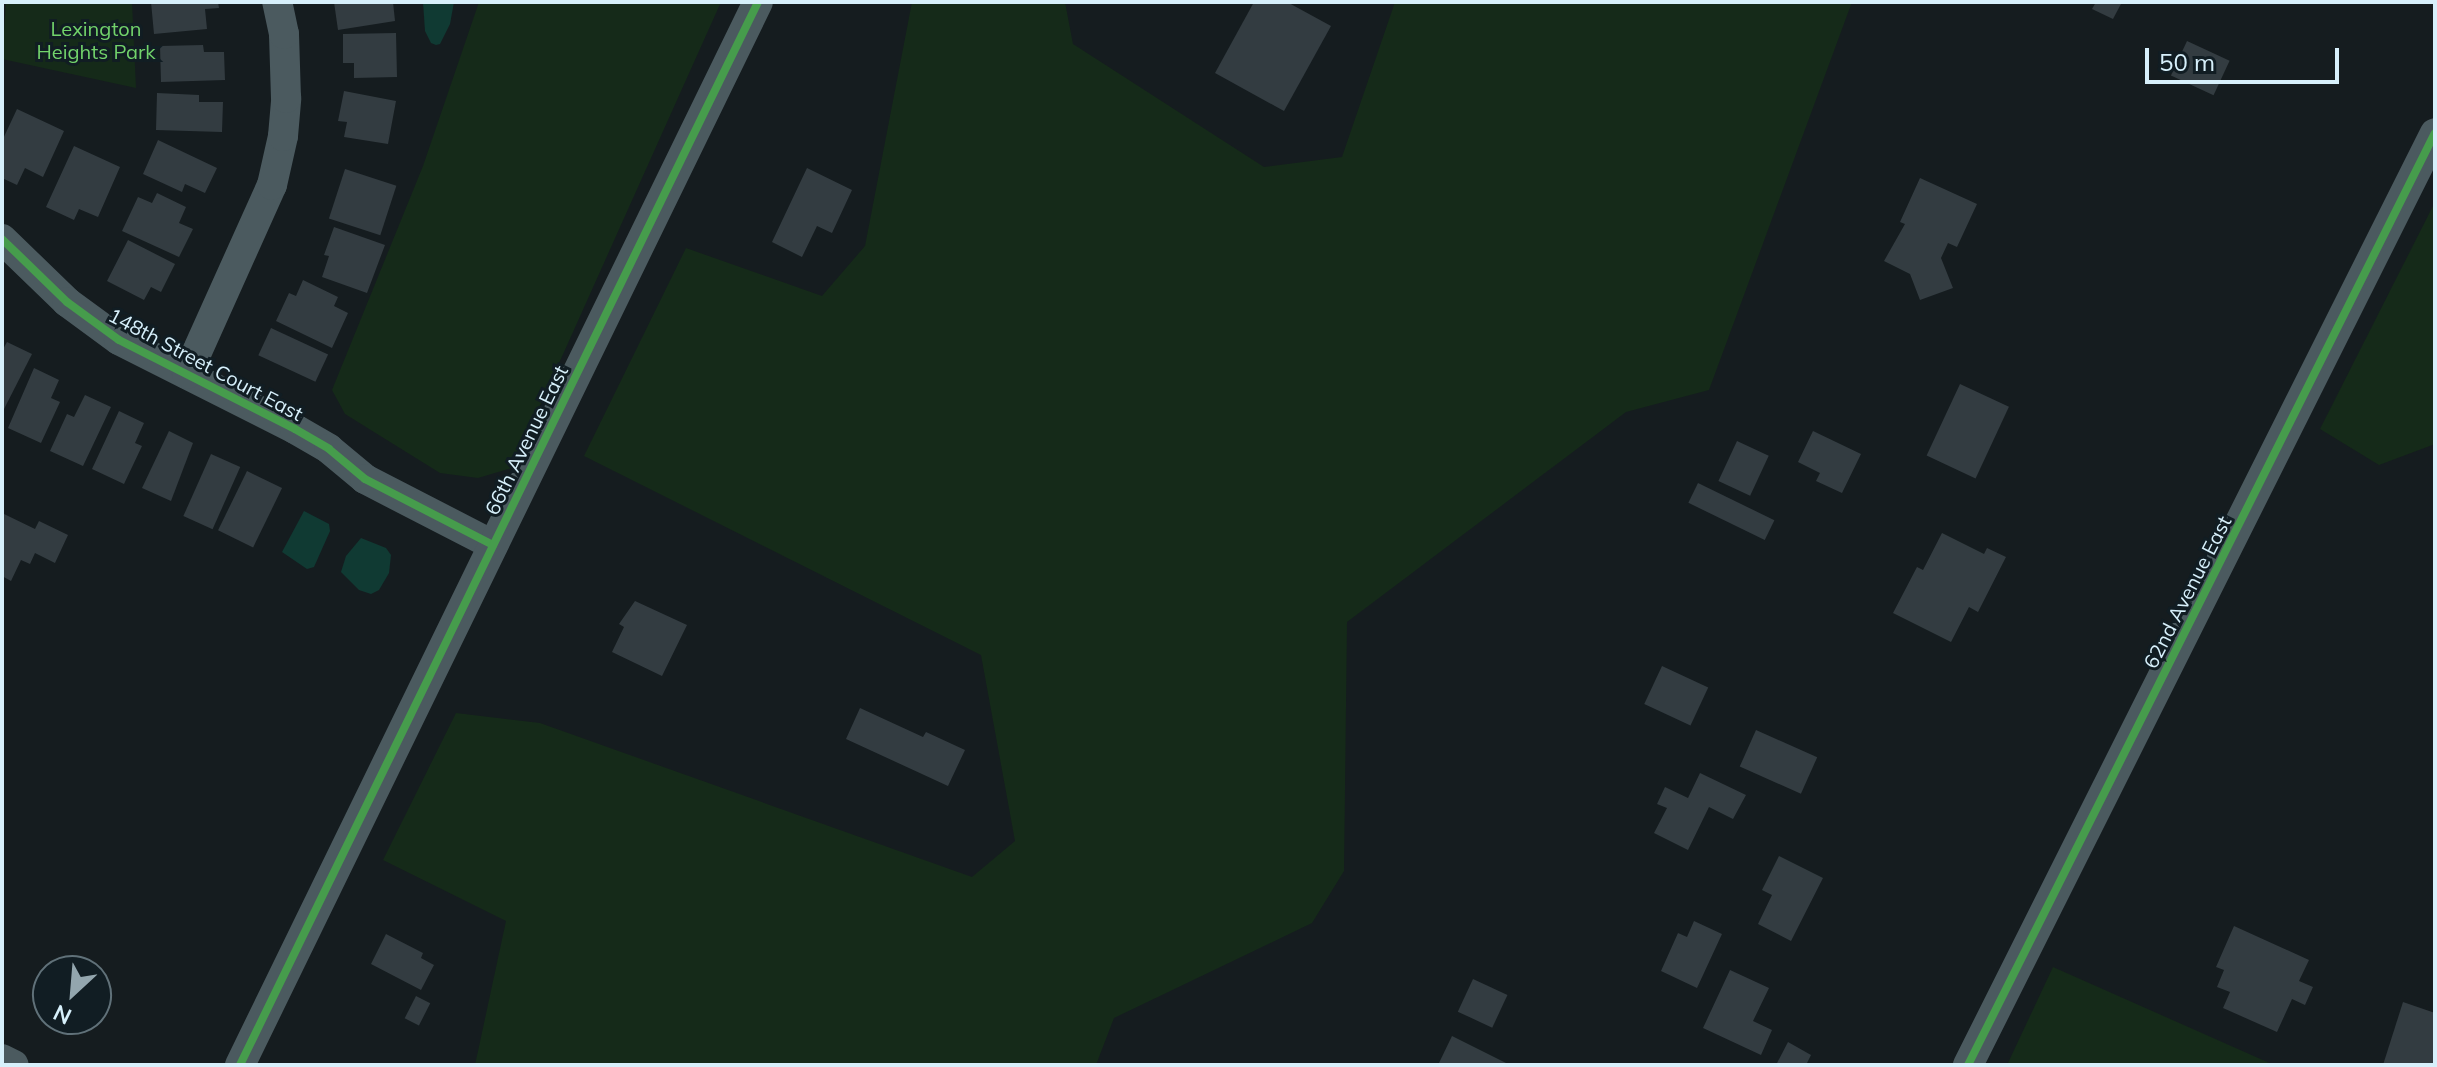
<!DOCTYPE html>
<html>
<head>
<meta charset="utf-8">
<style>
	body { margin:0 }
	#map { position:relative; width:2437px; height:1067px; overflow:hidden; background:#151c1f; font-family:Mulish,sans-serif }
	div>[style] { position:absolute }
	.green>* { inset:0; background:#152a19 }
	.water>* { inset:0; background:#103a33 }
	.building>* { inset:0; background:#333c41; transform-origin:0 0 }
	.minor>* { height:30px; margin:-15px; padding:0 15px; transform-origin:15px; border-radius:15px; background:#4b5a5f }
	.cycleway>* { height:8px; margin:-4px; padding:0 4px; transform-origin:4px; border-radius:4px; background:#469c4c }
	span { translate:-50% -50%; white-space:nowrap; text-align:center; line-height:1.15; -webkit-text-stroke:6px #111d23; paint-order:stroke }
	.park-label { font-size:20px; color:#72d36b }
	.street-label { font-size:20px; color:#d7f0fb }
	.frame { position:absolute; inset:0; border:4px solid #d7f0fb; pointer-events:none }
	.north { position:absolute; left:32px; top:955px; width:80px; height:80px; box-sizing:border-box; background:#111d23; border:2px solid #607179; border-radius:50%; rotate:206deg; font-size:22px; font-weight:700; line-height:32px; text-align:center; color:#d7f0fb }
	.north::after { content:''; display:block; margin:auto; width:28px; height:36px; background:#93a6ae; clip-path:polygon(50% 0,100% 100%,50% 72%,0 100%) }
	.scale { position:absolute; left:2145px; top:48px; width:194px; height:36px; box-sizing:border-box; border:4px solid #d7f0fb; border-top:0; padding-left:10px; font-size:24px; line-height:28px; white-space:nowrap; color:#d7f0fb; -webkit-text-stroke:6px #111d23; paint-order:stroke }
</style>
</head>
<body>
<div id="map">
	<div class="green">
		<i style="clip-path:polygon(6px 2px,132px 2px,136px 88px,2px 59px)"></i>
		<i style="clip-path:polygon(479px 2px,721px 2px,512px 468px,478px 478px,440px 473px,345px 414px,332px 390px,423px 166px)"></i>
		<i style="clip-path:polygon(912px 2px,1065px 2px,1073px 44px,1264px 167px,1342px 157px,1395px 2px,1852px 2px,1709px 390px,1626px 412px,1347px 622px,1344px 871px,1312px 923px,1114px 1018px,1096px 1065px,475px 1065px,506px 921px,383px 860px,456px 713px,540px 723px,972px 877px,1015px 841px,981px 655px,584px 456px,686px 248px,822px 296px,865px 246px)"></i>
		<i style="clip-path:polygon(2435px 202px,2435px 444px,2379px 465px,2320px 429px)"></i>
		<i style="clip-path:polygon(2053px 967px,2274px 1065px,2007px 1065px)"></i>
	</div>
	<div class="water">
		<i style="clip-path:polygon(423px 2px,454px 2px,450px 24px,440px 44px,436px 45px,431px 43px,425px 31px)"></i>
		<i style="clip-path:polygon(304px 511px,329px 524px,330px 531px,314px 567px,307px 569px,282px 552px)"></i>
		<i style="clip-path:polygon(361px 538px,386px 548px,391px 555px,389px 573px,379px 590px,371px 594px,359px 590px,341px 572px,346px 556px)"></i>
	</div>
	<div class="building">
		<i style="clip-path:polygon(151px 2px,218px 2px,219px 8px,205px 9px,207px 29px,154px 34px)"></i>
		<i style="clip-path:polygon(334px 2px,393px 2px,395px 21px,338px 30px)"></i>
		<i style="clip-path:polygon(1254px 2px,1287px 2px,1331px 26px,1284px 111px,1215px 73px)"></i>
		<i style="clip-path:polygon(2096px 2px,2122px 2px,2113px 19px,2092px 9px)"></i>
		<i style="clip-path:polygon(396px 33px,397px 77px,354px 78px,354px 63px,343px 63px,343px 34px)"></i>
		<i style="left:2187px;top:41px;width:47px;height:38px;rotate:25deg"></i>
		<i style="clip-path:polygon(203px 45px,204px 52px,224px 52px,225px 80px,161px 82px,160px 46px)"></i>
		<i style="clip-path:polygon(344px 91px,396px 101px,388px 144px,344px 137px,347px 122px,338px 121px)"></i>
		<i style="clip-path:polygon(157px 93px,199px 95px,199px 102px,223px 102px,222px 132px,156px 130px)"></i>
		<i style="clip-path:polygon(17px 109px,64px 131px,43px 177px,25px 168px,17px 185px,2px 178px,2px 141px)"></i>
		<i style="clip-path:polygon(158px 140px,217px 168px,205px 193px,185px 184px,182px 192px,143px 174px)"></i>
		<i style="clip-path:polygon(74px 146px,120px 167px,98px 217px,79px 209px,74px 220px,46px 207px)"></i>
		<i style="clip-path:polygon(807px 168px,852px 190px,832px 233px,817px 226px,802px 257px,772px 242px)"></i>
		<i style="left:345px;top:169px;width:54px;height:52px;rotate:18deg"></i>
		<i style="clip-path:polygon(1920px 178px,1977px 204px,1957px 247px,1948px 243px,1941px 258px,1953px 288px,1920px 300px,1910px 274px,1884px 261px,1905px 224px,1900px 222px)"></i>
		<i style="clip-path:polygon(157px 193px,186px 207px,179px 223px,193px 229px,179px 257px,122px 231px,138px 197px,152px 203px)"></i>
		<i style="clip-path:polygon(334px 227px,385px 245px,367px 293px,322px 277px,329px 256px,324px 255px)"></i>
		<i style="clip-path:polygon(128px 240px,175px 264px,161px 292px,151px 287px,144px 300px,107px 281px)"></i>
		<i style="clip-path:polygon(303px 280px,338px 297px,334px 306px,348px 313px,332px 348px,276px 321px,289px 293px,296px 296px)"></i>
		<i style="left:271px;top:328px;width:63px;height:30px;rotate:25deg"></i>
		<i style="clip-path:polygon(7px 342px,32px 354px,2px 413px,2px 351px)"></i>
		<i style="clip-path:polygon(34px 368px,59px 380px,51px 398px,60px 402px,41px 443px,8px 428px)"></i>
		<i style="left:1960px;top:384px;width:54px;height:79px;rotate:25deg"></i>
		<i style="clip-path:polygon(85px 395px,111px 407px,83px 466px,50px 451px,67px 414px,74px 417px)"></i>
		<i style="clip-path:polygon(119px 411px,144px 423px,135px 443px,142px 446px,124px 484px,92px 469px)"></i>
		<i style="clip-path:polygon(169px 431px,193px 443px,171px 501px,142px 488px)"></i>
		<i style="clip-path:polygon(1813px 431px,1861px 454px,1842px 493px,1816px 481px,1820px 473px,1798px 462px)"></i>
		<i style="left:1737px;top:441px;width:35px;height:44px;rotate:25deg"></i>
		<i style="left:211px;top:454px;width:32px;height:68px;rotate:24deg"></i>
		<i style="left:247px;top:471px;width:39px;height:66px;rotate:26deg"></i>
		<i style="left:1698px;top:483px;width:85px;height:22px;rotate:26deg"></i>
		<i style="clip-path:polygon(4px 514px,35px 529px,39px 521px,68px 535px,55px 563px,35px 553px,30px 564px,21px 560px,11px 581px,2px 576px)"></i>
		<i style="clip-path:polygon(1942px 533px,1984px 554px,1987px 548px,2006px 557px,1978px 612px,1969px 607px,1951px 642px,1893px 613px,1917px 567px,1923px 570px)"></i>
		<i style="clip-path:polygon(635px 601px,687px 625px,662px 676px,612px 652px,624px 627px,619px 624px)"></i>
		<i style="left:1662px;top:666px;width:51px;height:42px;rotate:25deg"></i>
		<i style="clip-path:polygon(860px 708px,923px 737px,926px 732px,965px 750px,948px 786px,846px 739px)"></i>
		<i style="left:1756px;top:730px;width:67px;height:40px;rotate:24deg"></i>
		<i style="clip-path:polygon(1700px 773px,1746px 795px,1733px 819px,1709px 807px,1688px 850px,1654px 833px,1667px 808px,1657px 804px,1665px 787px,1688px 798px)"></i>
		<i style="clip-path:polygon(1779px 856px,1823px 878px,1791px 941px,1758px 924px,1772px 895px,1762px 890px)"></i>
		<i style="clip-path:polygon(1694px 921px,1722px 934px,1697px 988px,1661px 971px,1678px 933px,1687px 937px)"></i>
		<i style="clip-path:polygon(2234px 926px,2309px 960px,2299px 981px,2313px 987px,2305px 1005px,2292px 999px,2277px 1032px,2223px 1008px,2230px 992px,2217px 987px,2224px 970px,2216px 967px)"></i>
		<i style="clip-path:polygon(386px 934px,423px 953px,421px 958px,434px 965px,421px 990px,371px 964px)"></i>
		<i style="clip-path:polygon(1730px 970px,1769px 988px,1753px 1021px,1772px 1030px,1761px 1055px,1703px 1028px)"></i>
		<i style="left:1473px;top:979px;width:38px;height:36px;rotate:25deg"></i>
		<i style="left:416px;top:996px;width:16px;height:25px;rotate:27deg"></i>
		<i style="clip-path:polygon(2403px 1002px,2435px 1013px,2435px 1065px,2383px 1065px)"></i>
		<i style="clip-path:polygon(1452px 1036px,1510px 1065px,1438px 1065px)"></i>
		<i style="clip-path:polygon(1788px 1042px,1811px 1055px,1806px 1065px,1776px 1065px)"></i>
	</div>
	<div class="minor">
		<i style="left:2px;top:239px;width:91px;rotate:44.1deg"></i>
		<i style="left:67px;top:302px;width:64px;rotate:36.2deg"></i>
		<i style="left:119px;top:340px;width:197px;rotate:26.8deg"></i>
		<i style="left:295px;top:429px;width:39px;rotate:30deg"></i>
		<i style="left:329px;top:449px;width:47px;rotate:39.8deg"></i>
		<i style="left:365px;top:479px;width:144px;rotate:27.3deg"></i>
		<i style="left:187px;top:374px;width:207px;rotate:-65.8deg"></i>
		<i style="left:272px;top:185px;width:50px;rotate:-77.3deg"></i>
		<i style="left:283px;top:136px;width:38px;rotate:-85deg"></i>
		<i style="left:286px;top:98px;width:64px;rotate:-91.8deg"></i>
		<i style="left:284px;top:34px;width:33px;rotate:-102deg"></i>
		<i style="left:2px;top:1059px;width:13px;rotate:27deg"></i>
		<i style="left:240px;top:1065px;width:1182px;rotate:-64.02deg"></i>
		<i style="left:1968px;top:1065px;width:1042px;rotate:-63.39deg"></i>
	</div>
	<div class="cycleway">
		<i style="left:2px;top:239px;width:91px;rotate:44.1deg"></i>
		<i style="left:67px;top:302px;width:64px;rotate:36.2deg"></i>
		<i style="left:119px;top:340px;width:197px;rotate:26.8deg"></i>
		<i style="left:295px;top:429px;width:39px;rotate:30deg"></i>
		<i style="left:329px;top:449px;width:47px;rotate:39.8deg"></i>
		<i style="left:365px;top:479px;width:144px;rotate:27.3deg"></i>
		<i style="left:240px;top:1065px;width:1182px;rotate:-64.02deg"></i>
		<i style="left:1968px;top:1065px;width:1042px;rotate:-63.39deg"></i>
	</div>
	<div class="park-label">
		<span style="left:96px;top:40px">Lexington<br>Heights Park</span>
	</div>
	<div class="street-label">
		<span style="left:206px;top:364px;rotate:28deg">148th Street Court East</span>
		<span style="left:526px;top:440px;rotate:-64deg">66th Avenue East</span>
		<span style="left:2187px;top:592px;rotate:-63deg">62nd Avenue East</span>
	</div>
	<div class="frame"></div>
	<div class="north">N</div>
	<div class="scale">50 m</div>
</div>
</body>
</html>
